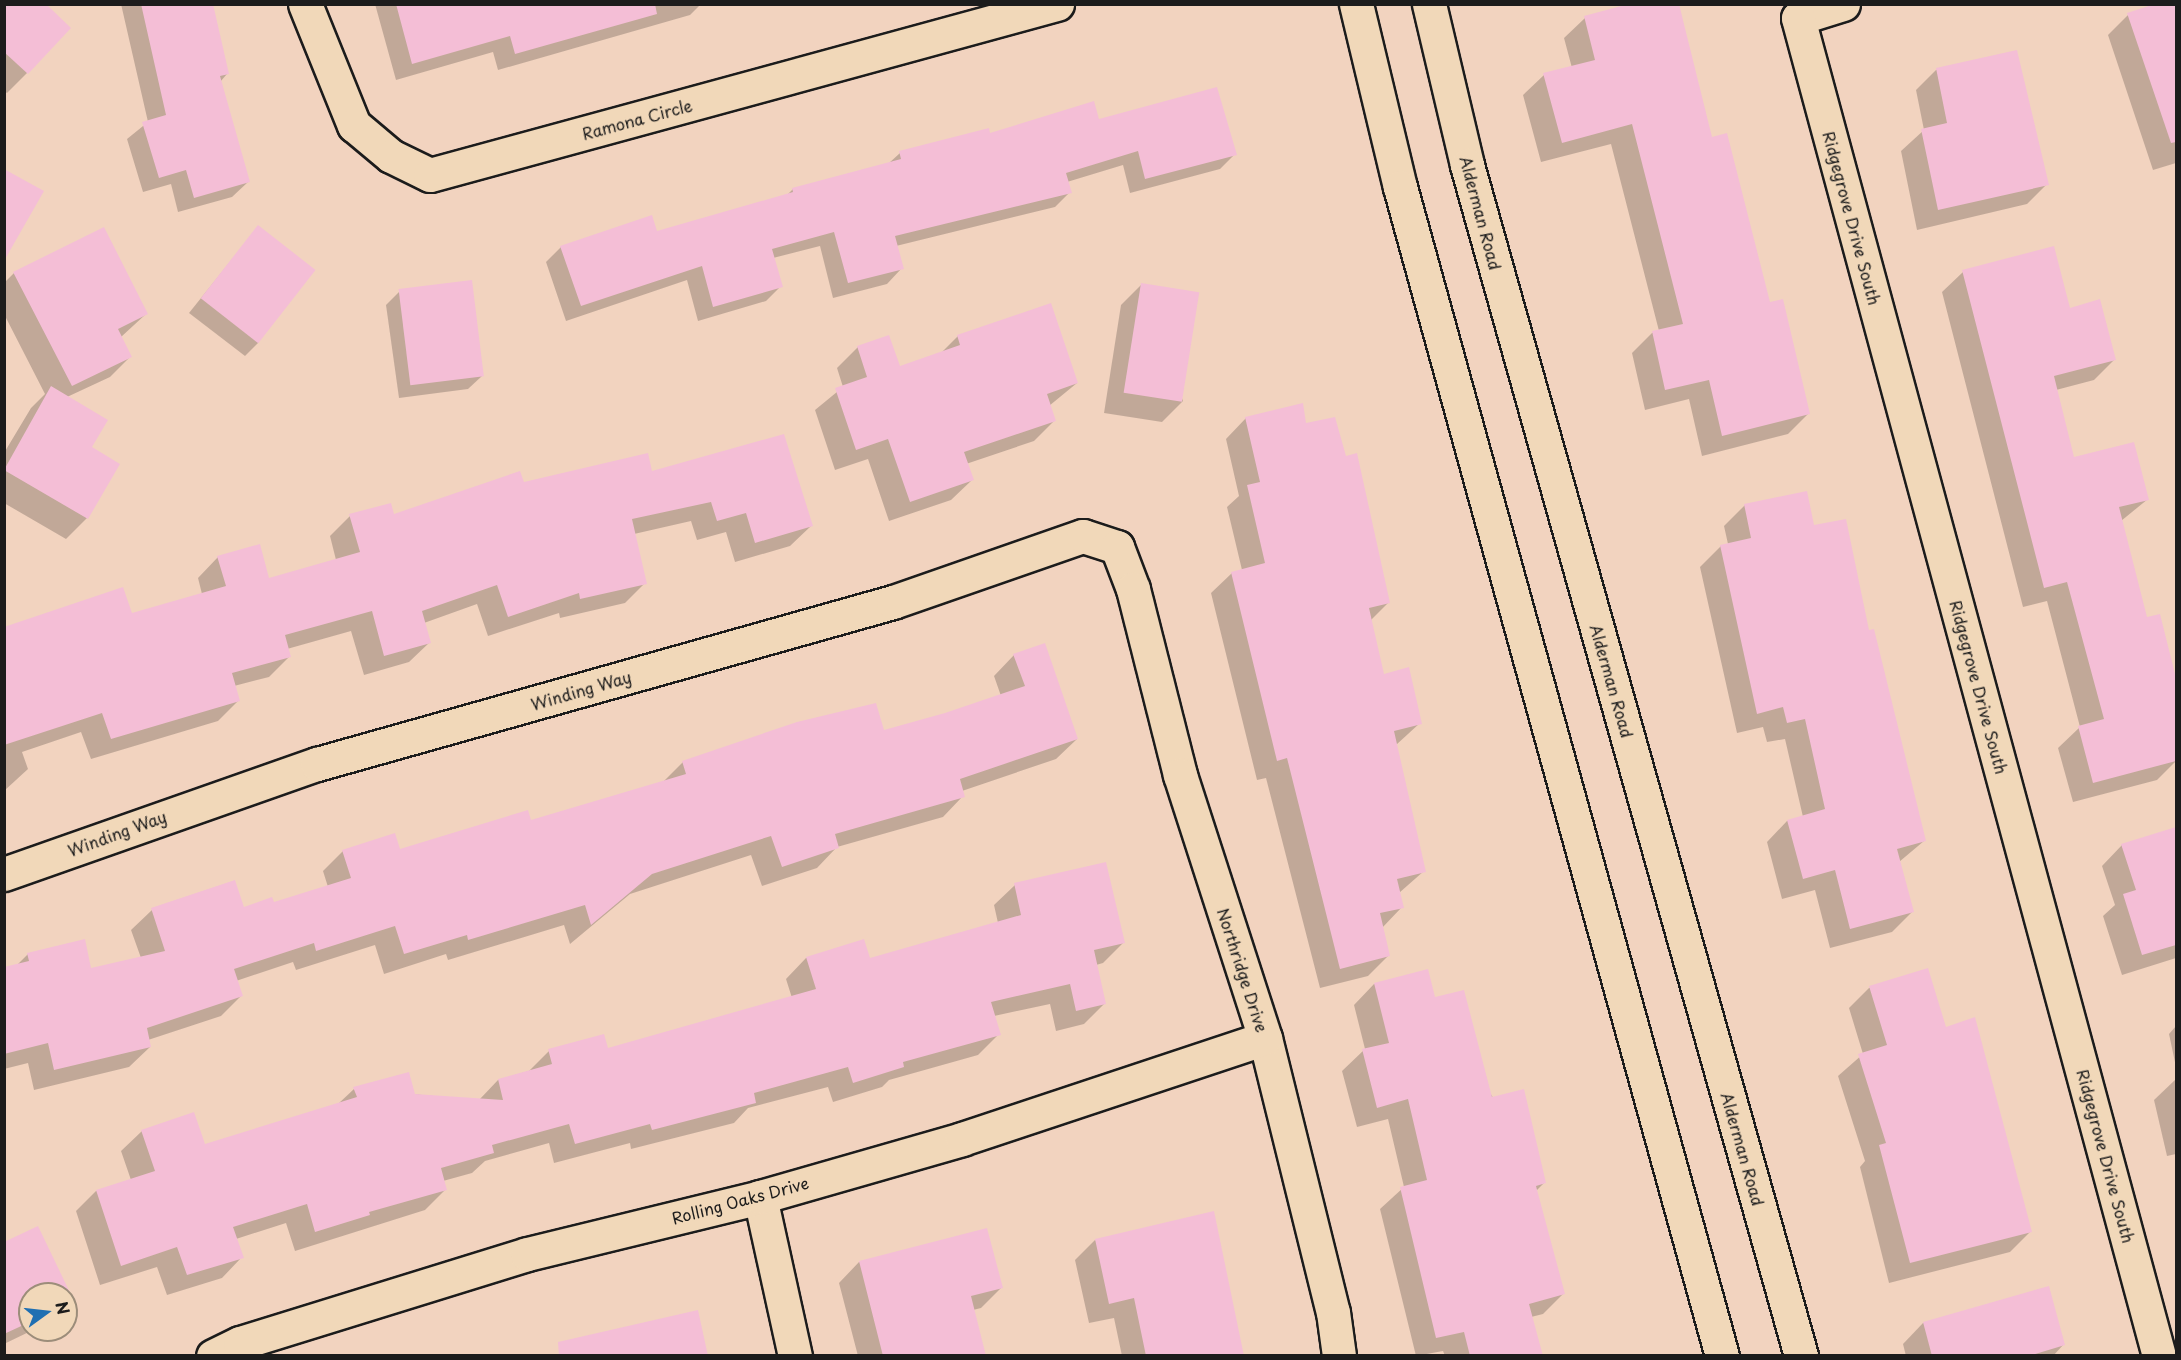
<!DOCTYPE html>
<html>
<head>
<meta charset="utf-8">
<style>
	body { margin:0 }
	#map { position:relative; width:2181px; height:1360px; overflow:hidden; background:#f2d3bf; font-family:"Playpen Sans",sans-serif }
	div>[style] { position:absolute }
	.shadow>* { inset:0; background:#0003 }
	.building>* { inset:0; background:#f4bed6; transform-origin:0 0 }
	.roads { filter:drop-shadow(2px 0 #1c1c1c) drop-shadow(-2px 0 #1c1c1c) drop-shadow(0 2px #1c1c1c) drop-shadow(0 -2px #1c1c1c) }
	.street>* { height:33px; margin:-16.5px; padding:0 16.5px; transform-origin:16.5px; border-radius:16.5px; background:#f1d8b9 }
	.secondary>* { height:33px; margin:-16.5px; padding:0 16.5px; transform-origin:16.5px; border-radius:16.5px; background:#f1d8b9 }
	span { translate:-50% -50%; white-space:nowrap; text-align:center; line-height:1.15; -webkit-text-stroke:4.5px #f1d8b9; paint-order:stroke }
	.street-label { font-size:16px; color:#1c1c1c }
	.frame { position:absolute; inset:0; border:6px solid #1c1c1c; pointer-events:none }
	.north { position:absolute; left:18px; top:1282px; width:60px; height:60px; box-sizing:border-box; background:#f1d8b9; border:2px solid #9c8d7a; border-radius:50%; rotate:75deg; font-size:16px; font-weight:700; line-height:24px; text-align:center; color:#1c1c1c }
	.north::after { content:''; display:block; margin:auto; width:21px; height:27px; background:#1f6fb2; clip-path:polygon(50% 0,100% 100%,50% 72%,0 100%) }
</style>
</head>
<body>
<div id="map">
	<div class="shadow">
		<i style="clip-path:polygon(4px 4px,27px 73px,7px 93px,4px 91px)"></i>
		<i style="clip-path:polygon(121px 4px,212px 4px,227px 74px,220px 82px,248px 182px,232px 197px,178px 212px,171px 184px,143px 192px,127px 139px,148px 122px)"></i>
		<i style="clip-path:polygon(375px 4px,701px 4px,690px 15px,498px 70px,493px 52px,396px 80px)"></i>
		<i style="clip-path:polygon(2161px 4px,2176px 4px,2176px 163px,2153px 170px,2108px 35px,2128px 15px)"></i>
		<i style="clip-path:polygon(1585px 18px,1711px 139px,1808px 414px,1788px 434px,1702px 456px,1689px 399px,1645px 410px,1632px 353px,1652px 333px,1659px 331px,1611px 144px,1541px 162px,1523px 95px,1544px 75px,1572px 68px,1564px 38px)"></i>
		<i style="clip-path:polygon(2016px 52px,2047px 184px,2027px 204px,1917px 230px,1901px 151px,1924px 130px,1916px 90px,1936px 70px)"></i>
		<i style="clip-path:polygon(1098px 120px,1235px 154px,1220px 169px,1130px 193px,1123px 165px,1067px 182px,1070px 192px,1055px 207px,896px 246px,902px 268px,887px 284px,833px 298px,820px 246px,773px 258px,781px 286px,766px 301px,698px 321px,687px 280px,566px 321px,546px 262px,561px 247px,656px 233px,787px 195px,793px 189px,888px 164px,900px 153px,989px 135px)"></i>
		<i style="clip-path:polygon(258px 227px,259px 342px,245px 356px,189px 313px)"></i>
		<i style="clip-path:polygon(1963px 272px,2069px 309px,2114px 360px,2094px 380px,2056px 390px,2073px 459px,2148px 499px,2121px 521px,2146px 619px,2159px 616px,2176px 684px,2176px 761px,2157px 780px,2073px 802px,2058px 748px,2080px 727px,2047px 601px,2023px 607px,1942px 292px)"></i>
		<i style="clip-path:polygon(14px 273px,146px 314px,121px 337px,130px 357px,110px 377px,67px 397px,90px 448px,118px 465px,87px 518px,66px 539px,4px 503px,4px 453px,31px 408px,45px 394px,4px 314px,4px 283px)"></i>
		<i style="clip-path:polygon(1141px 285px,1183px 401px,1162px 422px,1104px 413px,1121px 305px)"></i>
		<i style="clip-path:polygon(400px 291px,482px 376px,468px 389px,399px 398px,386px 305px)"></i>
		<i style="clip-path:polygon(958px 336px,1077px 383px,1049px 406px,1054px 421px,1034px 441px,966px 464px,972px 480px,951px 500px,889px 521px,868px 459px,835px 470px,815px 410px,843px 387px,837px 368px,858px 347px,899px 368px,940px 354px)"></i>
		<i style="clip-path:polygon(1246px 418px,1305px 424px,1388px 603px,1371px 620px,1383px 675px,1420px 723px,1396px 745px,1424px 871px,1399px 893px,1402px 907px,1382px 928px,1388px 956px,1368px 976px,1320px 988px,1266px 778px,1257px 780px,1211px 593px,1232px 573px,1242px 570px,1227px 507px,1239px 496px,1226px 439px)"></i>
		<i style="clip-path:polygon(651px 473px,811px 526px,790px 546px,735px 562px,726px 532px,697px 540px,691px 521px,634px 534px,645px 583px,625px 603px,560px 618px,559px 613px,488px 636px,477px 604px,424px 623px,430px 642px,409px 662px,364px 675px,351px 631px,287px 649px,290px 656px,269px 677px,234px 686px,238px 701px,218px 721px,91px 759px,81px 732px,22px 752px,28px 769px,4px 791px,4px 632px,131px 615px,202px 594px,198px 578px,218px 557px,268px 580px,336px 560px,330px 536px,350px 516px,393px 516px,523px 484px)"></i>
		<i style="clip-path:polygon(1745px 505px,1813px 527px,1867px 632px,1924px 841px,1899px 862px,1913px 911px,1892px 932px,1830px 948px,1815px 890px,1782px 899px,1767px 842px,1787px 821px,1803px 817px,1785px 739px,1767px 742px,1763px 727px,1737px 733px,1700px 567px,1721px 546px,1728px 544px,1724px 526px)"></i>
		<i style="clip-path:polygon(1014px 655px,1077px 739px,1056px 759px,962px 791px,963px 796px,943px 817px,837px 847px,817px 868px,762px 886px,751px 855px,630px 894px,570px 944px,564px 925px,448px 960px,446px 954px,384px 974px,375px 945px,296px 970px,293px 962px,236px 981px,241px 996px,221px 1016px,148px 1040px,150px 1047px,129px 1067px,34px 1090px,28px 1063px,4px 1069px,4px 968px,17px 965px,28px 954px,90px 969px,141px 958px,131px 930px,152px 910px,243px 909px,273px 904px,328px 887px,323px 871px,343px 851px,399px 851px,530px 822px,662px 783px,683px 762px,883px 732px,946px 715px,1001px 696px,994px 676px)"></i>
		<i style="clip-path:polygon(2176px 828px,2176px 958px,2122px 975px,2103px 916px,2115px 905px,2102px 866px,2122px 845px)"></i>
		<i style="clip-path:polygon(1015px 885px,1123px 943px,1103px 963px,1096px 965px,1105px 1003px,1084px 1024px,1056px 1031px,1050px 1004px,994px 1016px,999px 1034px,978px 1055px,889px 1080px,882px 1087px,833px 1102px,828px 1087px,748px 1108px,734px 1123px,631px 1149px,630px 1143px,554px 1163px,549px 1143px,485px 1161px,472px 1173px,443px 1181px,446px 1189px,425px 1210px,295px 1251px,286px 1223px,236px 1239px,242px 1257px,222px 1278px,167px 1295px,157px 1267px,100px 1285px,76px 1211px,96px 1191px,131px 1180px,121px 1151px,142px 1131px,204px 1146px,338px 1104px,354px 1089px,479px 1100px,498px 1080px,529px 1071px,549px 1051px,607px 1050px,792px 998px,786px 979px,806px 958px,869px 960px,998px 923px,994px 905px)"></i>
		<i style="clip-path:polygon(1927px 970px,1945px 1028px,2031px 1231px,2010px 1252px,1889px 1283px,1860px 1167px,1865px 1161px,1838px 1076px,1863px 1054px,1849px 1008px,1869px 988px)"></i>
		<i style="clip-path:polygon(1374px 984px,1434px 999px,1544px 1183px,1536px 1191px,1564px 1293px,1543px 1314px,1531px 1317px,1542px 1356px,1445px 1356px,1443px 1351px,1416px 1356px,1380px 1209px,1404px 1187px,1388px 1119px,1357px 1127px,1342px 1071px,1365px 1049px,1354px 1005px)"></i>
		<i style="clip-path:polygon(2176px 1026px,2176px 1067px,2169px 1034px)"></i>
		<i style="clip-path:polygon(2176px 1079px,2176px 1154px,2167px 1156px,2154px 1100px)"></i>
		<i style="clip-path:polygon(37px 1228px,72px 1300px,66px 1307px,66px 1294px,30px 1294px,33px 1330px,4px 1344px,4px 1244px)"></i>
		<i style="clip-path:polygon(1095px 1240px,1242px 1356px,1122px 1356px,1114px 1318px,1089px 1323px,1075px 1260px)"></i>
		<i style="clip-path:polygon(859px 1262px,1002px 1287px,981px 1308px,973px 1310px,985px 1356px,858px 1356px,839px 1283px)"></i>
		<i style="clip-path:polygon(2048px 1287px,2064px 1344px,2053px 1356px,1906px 1356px,1903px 1344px,1923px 1323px)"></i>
	</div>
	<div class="building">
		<i style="clip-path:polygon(4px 4px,46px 4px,71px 28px,28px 74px,4px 52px)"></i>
		<i style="clip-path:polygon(141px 4px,213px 4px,229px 74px,220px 76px,250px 182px,194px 198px,186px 170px,159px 178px,142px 122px,166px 115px)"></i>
		<i style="clip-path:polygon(396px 4px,655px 4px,657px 14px,515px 54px,510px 36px,412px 64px)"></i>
		<i style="clip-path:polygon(1629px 4px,1679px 4px,1712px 137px,1727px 133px,1770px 302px,1783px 299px,1810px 414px,1722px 436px,1709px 380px,1665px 390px,1652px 331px,1683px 324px,1632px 124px,1562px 143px,1543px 73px,1595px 60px,1584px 16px)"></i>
		<i style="clip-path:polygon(2155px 4px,2176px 4px,2176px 142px,2171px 143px,2127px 13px)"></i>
		<i style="clip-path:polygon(2017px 50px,2049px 185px,1938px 210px,1921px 129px,1947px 123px,1936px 68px)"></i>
		<i style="clip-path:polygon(1217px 87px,1237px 155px,1145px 179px,1138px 151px,1066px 173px,1072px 193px,895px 236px,904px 269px,848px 283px,834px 232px,772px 249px,783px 287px,713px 307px,702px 266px,581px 306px,560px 246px,652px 215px,657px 231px,793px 192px,792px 188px,901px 159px,899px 151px,989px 128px,990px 133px,1094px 101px,1099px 119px)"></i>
		<i style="clip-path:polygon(4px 169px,44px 191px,4px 261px)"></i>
		<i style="left:258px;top:225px;width:73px;height:93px;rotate:38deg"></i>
		<i style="clip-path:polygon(104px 227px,148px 314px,118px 329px,132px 357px,72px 386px,13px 272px)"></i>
		<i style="clip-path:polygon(2054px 246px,2070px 308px,2100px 299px,2116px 360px,2054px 376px,2074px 457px,2134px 442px,2149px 500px,2119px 507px,2147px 617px,2160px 614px,2176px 678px,2176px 761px,2093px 783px,2078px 726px,2104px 719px,2067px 582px,2044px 588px,1962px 270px)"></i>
		<i style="left:472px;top:280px;width:97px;height:74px;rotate:83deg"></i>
		<i style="left:1141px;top:283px;width:59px;height:111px;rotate:9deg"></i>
		<i style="clip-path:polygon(1051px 303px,1078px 383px,1047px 394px,1056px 421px,964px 452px,974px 480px,910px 502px,888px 439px,856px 450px,835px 388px,867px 377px,857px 346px,889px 335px,900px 366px,960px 345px,957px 335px)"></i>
		<i style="clip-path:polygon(51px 386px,108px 420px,92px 447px,120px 464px,88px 519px,4px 470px)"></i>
		<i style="clip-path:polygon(1303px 403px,1306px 423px,1335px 417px,1346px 456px,1357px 453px,1390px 603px,1369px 608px,1384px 674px,1409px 667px,1422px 724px,1394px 731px,1426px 872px,1397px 879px,1404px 908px,1380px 913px,1390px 956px,1340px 969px,1287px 758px,1277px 761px,1231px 572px,1265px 563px,1247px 485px,1260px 482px,1245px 417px)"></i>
		<i style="clip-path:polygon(784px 434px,813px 526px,755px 543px,746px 513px,717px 521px,711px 502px,632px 519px,647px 584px,580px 599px,579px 593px,508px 617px,497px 585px,422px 611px,431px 643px,384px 656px,372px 611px,285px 635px,291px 657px,232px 673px,240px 701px,111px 739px,102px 713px,4px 745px,4px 627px,123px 587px,132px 613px,226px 586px,217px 556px,260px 544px,269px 578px,360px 552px,349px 514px,391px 503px,394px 514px,520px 471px,524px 482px,648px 453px,652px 471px)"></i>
		<i style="clip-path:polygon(1807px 491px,1814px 525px,1846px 519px,1869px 630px,1874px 629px,1926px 841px,1897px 849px,1914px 912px,1850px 929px,1835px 870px,1803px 879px,1787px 820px,1825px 809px,1805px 719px,1787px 723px,1783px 707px,1757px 714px,1720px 545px,1751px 538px,1744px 504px)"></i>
		<i style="clip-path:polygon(1045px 643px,1078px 739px,960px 779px,965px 797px,835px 834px,839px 848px,782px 867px,771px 836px,652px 874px,591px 925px,585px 905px,468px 940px,467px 935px,404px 954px,395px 926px,316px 951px,314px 943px,234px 969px,243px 996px,147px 1028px,151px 1047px,54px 1070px,48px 1043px,4px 1054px,4px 967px,29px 961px,27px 953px,85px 939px,91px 968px,165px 951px,151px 908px,235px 880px,244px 907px,272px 897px,274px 902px,351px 878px,342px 850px,395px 833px,400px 849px,528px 810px,531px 820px,686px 774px,682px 761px,797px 722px,876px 703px,884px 730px,945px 713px,1025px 686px,1013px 654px)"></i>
		<i style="clip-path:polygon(2176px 827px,2176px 945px,2142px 955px,2123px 894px,2136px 890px,2121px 844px)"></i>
		<i style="clip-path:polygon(1106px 862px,1125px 943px,1094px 950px,1106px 1004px,1076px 1011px,1070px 984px,991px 1002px,1001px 1035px,903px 1062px,904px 1067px,853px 1083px,848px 1067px,754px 1093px,756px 1103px,652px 1130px,650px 1124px,575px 1144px,569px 1124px,492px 1145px,494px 1153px,441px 1168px,447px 1190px,369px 1212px,370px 1215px,315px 1232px,307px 1204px,233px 1227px,244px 1258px,187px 1275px,177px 1247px,121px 1266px,96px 1190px,155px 1171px,141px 1130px,194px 1112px,205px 1144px,357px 1097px,353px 1087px,409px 1072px,415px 1094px,503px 1100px,498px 1079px,552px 1064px,548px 1049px,604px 1034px,608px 1048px,816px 989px,806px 957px,864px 939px,870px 958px,1021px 915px,1014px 883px)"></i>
		<i style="clip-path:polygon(1928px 968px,1946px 1027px,1975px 1017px,2032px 1232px,1910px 1263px,1879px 1145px,1886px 1143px,1858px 1054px,1887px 1045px,1869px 986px)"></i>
		<i style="clip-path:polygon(1428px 969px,1435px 997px,1464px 990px,1492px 1097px,1524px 1089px,1546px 1183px,1536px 1186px,1565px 1294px,1529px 1304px,1543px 1356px,1470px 1356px,1464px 1332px,1436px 1338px,1400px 1187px,1427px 1180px,1408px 1099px,1377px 1108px,1362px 1049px,1389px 1043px,1374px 983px)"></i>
		<i style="clip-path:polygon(1214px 1211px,1244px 1356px,1146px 1356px,1134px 1298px,1109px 1304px,1095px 1239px)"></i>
		<i style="clip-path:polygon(38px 1226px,74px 1301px,66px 1305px,66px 1294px,30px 1294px,30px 1322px,4px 1334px,4px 1242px)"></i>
		<i style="clip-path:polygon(987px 1228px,1003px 1288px,971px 1296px,986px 1356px,883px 1356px,859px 1261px)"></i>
		<i style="clip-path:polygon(2049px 1286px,2065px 1345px,2029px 1356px,1932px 1356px,1923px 1322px)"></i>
		<i style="clip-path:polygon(698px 1310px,708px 1356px,559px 1356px,558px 1342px)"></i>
	</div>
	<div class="roads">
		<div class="street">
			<i style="left:305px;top:4px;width:131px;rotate:68deg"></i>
			<i style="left:354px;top:125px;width:48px;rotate:40deg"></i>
			<i style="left:391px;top:156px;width:43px;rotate:26deg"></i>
			<i style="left:430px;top:175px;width:650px;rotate:-15.26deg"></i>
			<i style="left:1843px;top:4px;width:47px;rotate:162.7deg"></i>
			<i style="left:1798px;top:18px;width:1386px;rotate:74.9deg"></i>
			<i style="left:4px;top:874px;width:332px;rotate:-19.4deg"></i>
			<i style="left:317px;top:764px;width:598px;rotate:-15.71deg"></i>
			<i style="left:893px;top:602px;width:201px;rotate:-19.2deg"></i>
			<i style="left:1083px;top:536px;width:36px;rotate:18deg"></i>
			<i style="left:1117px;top:547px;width:45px;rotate:69.1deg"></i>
			<i style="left:1133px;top:589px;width:192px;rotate:75.8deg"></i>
			<i style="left:1180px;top:775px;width:276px;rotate:72.1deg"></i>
			<i style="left:1265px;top:1038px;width:282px;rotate:76.1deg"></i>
			<i style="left:1333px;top:1312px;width:44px;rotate:82.2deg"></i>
			<i style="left:760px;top:1197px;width:163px;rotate:77.6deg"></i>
			<i style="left:213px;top:1356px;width:30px;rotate:-26deg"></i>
			<i style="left:240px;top:1343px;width:300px;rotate:-17.2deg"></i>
			<i style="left:527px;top:1254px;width:240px;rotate:-13.7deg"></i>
			<i style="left:760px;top:1197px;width:210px;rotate:-16deg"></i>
			<i style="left:962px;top:1139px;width:319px;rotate:-18.4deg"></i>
		</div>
		<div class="secondary">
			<i style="left:1356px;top:4px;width:188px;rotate:76.5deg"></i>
			<i style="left:1400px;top:187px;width:1213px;rotate:74.6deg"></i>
			<i style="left:1429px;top:4px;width:165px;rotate:76.7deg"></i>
			<i style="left:1467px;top:165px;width:1237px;rotate:74.33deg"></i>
		</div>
	</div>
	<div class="street-label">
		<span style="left:637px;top:119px;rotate:-15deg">Ramona Circle</span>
		<span style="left:1481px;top:213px;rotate:75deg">Alderman Road</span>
		<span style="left:1852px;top:218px;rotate:75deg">Ridgegrove Drive South</span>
		<span style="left:1612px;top:681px;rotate:74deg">Alderman Road</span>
		<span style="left:1979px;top:687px;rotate:75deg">Ridgegrove Drive South</span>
		<span style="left:581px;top:690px;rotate:-16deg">Winding Way</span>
		<span style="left:117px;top:833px;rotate:-20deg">Winding Way</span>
		<span style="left:1243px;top:970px;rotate:72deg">Northridge Drive</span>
		<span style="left:1743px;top:1149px;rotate:74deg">Alderman Road</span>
		<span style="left:2106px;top:1156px;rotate:75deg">Ridgegrove Drive South</span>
		<span style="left:740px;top:1200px;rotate:-15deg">Rolling Oaks Drive</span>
	</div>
	<div class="frame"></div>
	<div class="north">N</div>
</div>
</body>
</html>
